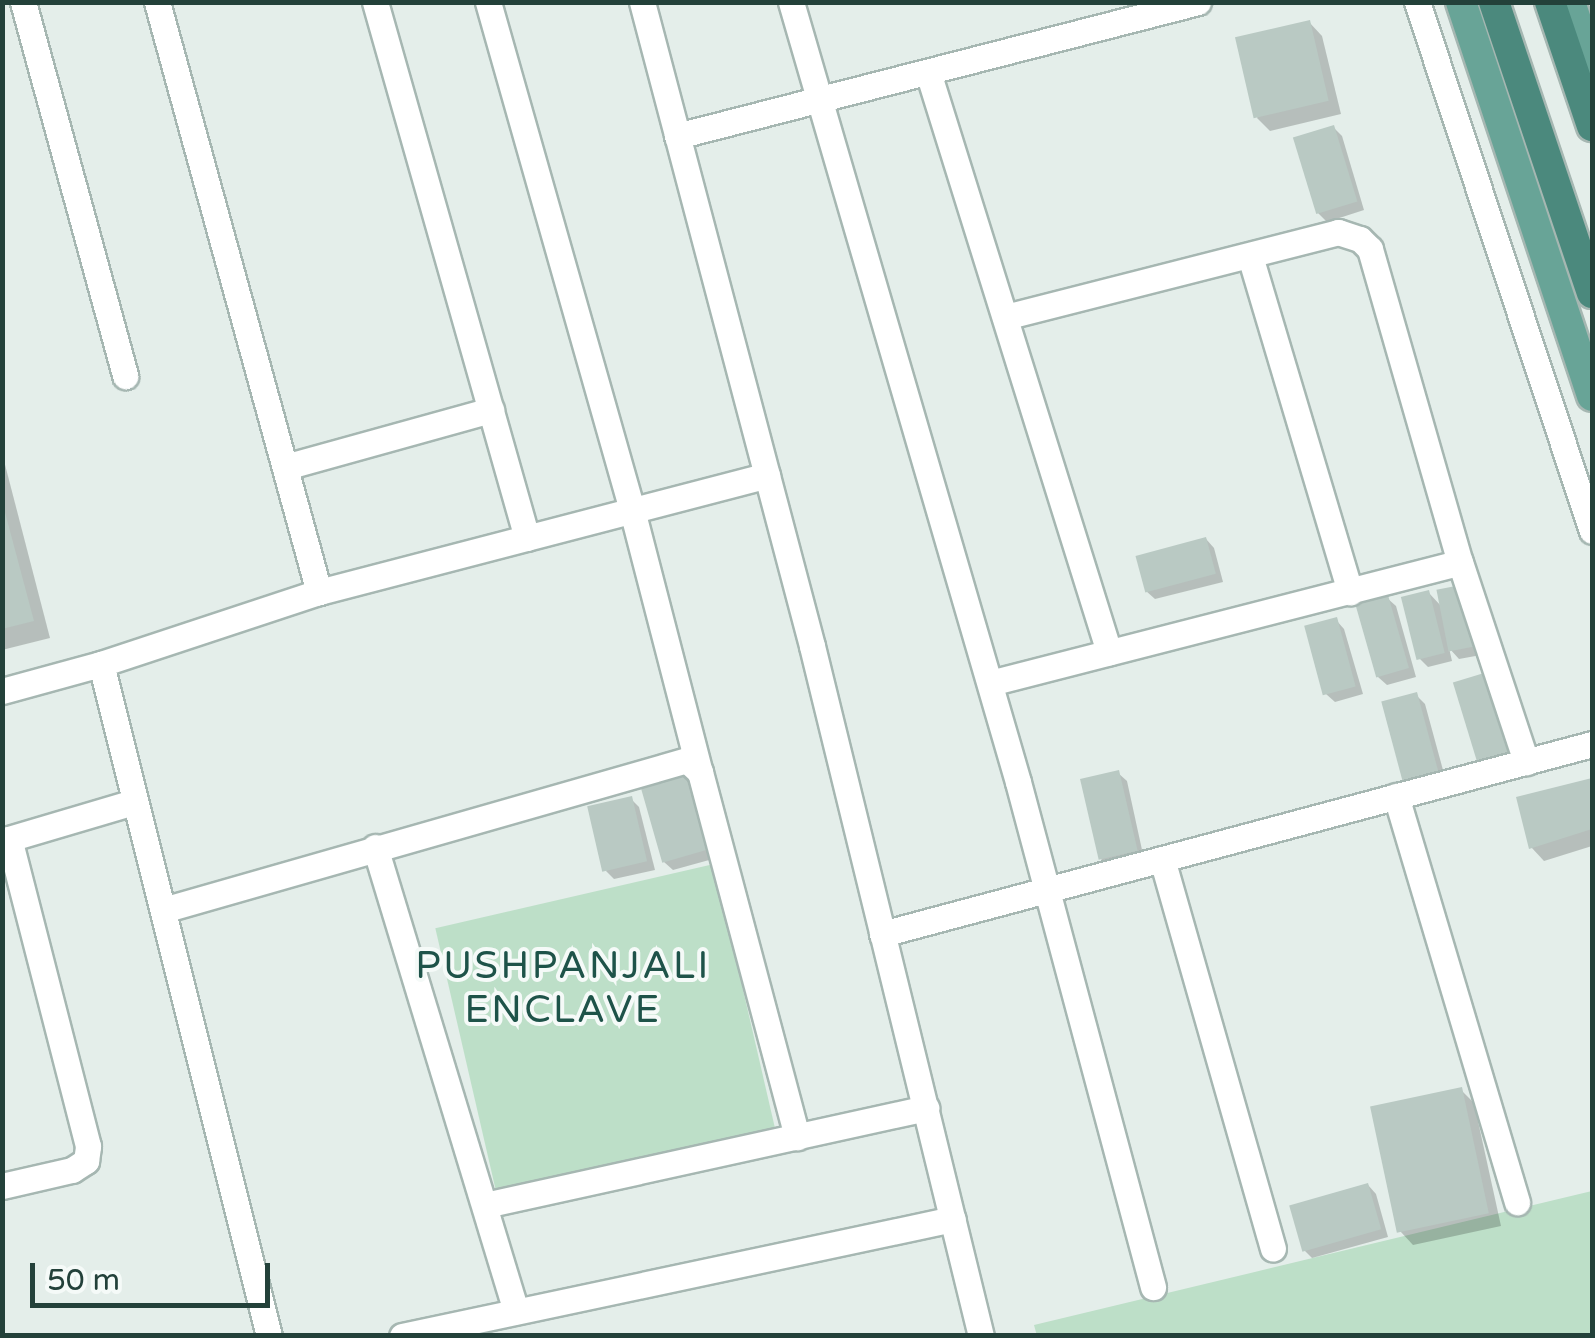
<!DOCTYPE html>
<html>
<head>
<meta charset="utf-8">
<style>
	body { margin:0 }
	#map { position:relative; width:1595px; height:1338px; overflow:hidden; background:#e4eeea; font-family:"Varela Round",sans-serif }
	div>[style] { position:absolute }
	.green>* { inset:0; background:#bddfc8; transform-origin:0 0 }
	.shadow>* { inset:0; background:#0003 }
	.building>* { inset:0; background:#b9c9c3; transform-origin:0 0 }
	.roads { filter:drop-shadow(2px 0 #a6b7b2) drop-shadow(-2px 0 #a6b7b2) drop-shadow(0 2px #a6b7b2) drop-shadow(0 -2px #a6b7b2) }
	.minor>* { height:25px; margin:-12.5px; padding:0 12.5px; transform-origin:12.5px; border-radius:12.5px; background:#fff }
	.primary>* { height:30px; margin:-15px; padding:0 15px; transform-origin:15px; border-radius:15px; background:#68a497 }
	.trunk>* { height:30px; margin:-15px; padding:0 15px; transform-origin:15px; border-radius:15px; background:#4b897d }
	span { translate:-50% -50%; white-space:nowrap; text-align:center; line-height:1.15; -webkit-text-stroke:8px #f5faf8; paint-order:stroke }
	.neighbourhood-label { font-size:38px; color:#1e5349; letter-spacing:2.5px }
	.frame { position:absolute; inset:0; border:5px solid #23413a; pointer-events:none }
	.scale { position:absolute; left:30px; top:1263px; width:240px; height:45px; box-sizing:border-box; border:5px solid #23413a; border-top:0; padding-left:12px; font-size:30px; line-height:35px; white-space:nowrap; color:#23413a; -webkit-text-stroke:8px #f5faf8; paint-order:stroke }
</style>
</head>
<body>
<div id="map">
	<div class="green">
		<i style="left:714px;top:864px;width:271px;height:286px;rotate:77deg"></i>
		<i style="clip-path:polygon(1592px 1191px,1592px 1335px,1037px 1336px,1034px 1325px)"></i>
	</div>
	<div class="shadow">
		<i style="clip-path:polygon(1309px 22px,1322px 36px,1341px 114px,1270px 131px,1257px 118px)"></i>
		<i style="clip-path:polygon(1333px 127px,1342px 136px,1364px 210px,1327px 222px,1318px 213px)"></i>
		<i style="clip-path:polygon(2px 453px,50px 638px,2px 650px)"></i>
		<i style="clip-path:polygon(1206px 539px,1214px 548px,1223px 582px,1155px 599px,1146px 591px)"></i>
		<i style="clip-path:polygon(1460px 588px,1481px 655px,1459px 659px,1449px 648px,1452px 661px,1428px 667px,1420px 659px,1428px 592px,1442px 607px)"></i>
		<i style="clip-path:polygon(1387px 598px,1396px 606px,1416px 677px,1387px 685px,1378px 677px)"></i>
		<i style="clip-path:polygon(1336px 620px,1344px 629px,1363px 694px,1335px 702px,1326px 694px)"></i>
		<i style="clip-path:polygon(1416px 695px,1425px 704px,1446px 781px,1415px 790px)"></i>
		<i style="clip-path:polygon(1118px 773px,1127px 781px,1144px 859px,1109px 867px,1101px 859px)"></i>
		<i style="clip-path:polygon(1592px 781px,1592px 846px,1544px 861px,1531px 847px,1519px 799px)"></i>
		<i style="clip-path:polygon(644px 791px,720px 857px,673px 870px,664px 862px)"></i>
		<i style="clip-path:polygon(631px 799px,639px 807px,655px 870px,614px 879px,606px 871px)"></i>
		<i style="clip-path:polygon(1461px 1090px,1474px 1103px,1501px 1226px,1413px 1245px,1400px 1231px)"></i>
		<i style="clip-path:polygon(1368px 1185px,1376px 1194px,1388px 1237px,1312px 1258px,1303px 1249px)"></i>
	</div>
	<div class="building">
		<i style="left:1310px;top:20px;width:83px;height:77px;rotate:77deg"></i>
		<i style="left:1334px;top:125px;width:80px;height:43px;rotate:73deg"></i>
		<i style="clip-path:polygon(2px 501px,34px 621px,2px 629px)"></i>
		<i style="left:1206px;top:537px;width:38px;height:73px;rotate:75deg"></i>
		<i style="left:1461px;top:585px;width:63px;height:25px;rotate:79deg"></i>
		<i style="left:1429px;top:590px;width:65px;height:29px;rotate:76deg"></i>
		<i style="left:1388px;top:595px;width:76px;height:34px;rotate:74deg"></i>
		<i style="left:1337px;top:617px;width:72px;height:34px;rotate:75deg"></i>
		<i style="left:1494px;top:670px;width:83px;height:43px;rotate:73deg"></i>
		<i style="left:1417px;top:692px;width:83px;height:37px;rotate:75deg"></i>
		<i style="left:1119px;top:770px;width:83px;height:40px;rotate:77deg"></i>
		<i style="left:692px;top:774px;width:77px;height:53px;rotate:74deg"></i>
		<i style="clip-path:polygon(1592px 778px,1592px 829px,1529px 849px,1516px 797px)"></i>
		<i style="left:632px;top:796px;width:67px;height:46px;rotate:77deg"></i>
		<i style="left:1462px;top:1087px;width:129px;height:94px;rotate:78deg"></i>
		<i style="left:1368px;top:1183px;width:48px;height:82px;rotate:74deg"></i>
	</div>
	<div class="roads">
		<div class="minor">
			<i style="left:23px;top:2px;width:388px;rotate:74.7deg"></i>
			<i style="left:157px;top:2px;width:612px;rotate:74.65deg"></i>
			<i style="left:375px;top:2px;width:557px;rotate:74.17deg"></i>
			<i style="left:488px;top:2px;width:528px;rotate:74.17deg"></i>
			<i style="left:632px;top:510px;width:271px;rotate:75.5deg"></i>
			<i style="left:642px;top:2px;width:666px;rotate:75.21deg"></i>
			<i style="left:812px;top:646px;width:710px;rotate:76.24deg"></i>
			<i style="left:791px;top:2px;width:812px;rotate:73.77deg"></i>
			<i style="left:1018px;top:782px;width:523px;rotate:75.03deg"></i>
			<i style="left:1417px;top:2px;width:557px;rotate:71.7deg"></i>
			<i style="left:928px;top:72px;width:608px;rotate:72.67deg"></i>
			<i style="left:677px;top:136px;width:538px;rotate:-14.42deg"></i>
			<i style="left:1250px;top:256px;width:351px;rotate:73.4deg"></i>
			<i style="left:1005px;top:317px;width:344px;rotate:-14.3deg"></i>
			<i style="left:1338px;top:232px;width:23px;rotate:18deg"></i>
			<i style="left:1360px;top:239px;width:14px;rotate:45deg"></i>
			<i style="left:1370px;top:249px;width:326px;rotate:74deg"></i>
			<i style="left:1460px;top:562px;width:211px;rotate:71.7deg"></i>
			<i style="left:285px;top:467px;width:214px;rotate:-15.5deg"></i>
			<i style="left:101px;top:664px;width:693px;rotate:75.96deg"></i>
			<i style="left:990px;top:683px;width:485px;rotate:-14.4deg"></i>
			<i style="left:2px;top:691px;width:103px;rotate:-15.3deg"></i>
			<i style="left:101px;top:664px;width:230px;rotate:-18.3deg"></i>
			<i style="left:319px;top:592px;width:463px;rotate:-14.6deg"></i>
			<i style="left:1396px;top:796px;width:424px;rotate:73.4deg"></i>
			<i style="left:2px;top:841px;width:138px;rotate:-16.5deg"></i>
			<i style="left:375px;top:847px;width:485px;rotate:73.1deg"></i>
			<i style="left:1162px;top:859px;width:405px;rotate:74.1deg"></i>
			<i style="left:163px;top:910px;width:545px;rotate:-15.97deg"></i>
			<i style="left:687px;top:760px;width:18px;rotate:43deg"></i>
			<i style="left:700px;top:772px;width:378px;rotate:75.1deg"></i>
			<i style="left:882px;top:934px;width:735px;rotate:-14.98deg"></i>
			<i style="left:2px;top:1186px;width:72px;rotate:-12.9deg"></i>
			<i style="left:72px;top:1170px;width:17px;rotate:-33deg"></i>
			<i style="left:86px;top:1161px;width:15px;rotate:-82deg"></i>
			<i style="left:88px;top:1146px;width:317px;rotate:-104.4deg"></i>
			<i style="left:485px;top:1205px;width:452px;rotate:-12.4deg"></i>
			<i style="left:402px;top:1336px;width:563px;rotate:-11.99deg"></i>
		</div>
		<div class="primary">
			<i style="left:1461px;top:2px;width:415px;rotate:71.6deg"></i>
			<i style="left:1570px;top:2px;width:70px;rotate:71.6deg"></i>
		</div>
		<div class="trunk">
			<i style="left:1494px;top:2px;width:307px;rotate:71.4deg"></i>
			<i style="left:1550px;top:2px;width:131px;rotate:71.3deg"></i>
		</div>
	</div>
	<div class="neighbourhood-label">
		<span style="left:563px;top:989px">PUSHPANJALI<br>ENCLAVE</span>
	</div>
	<div class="frame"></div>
	<div class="scale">50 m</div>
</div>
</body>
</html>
